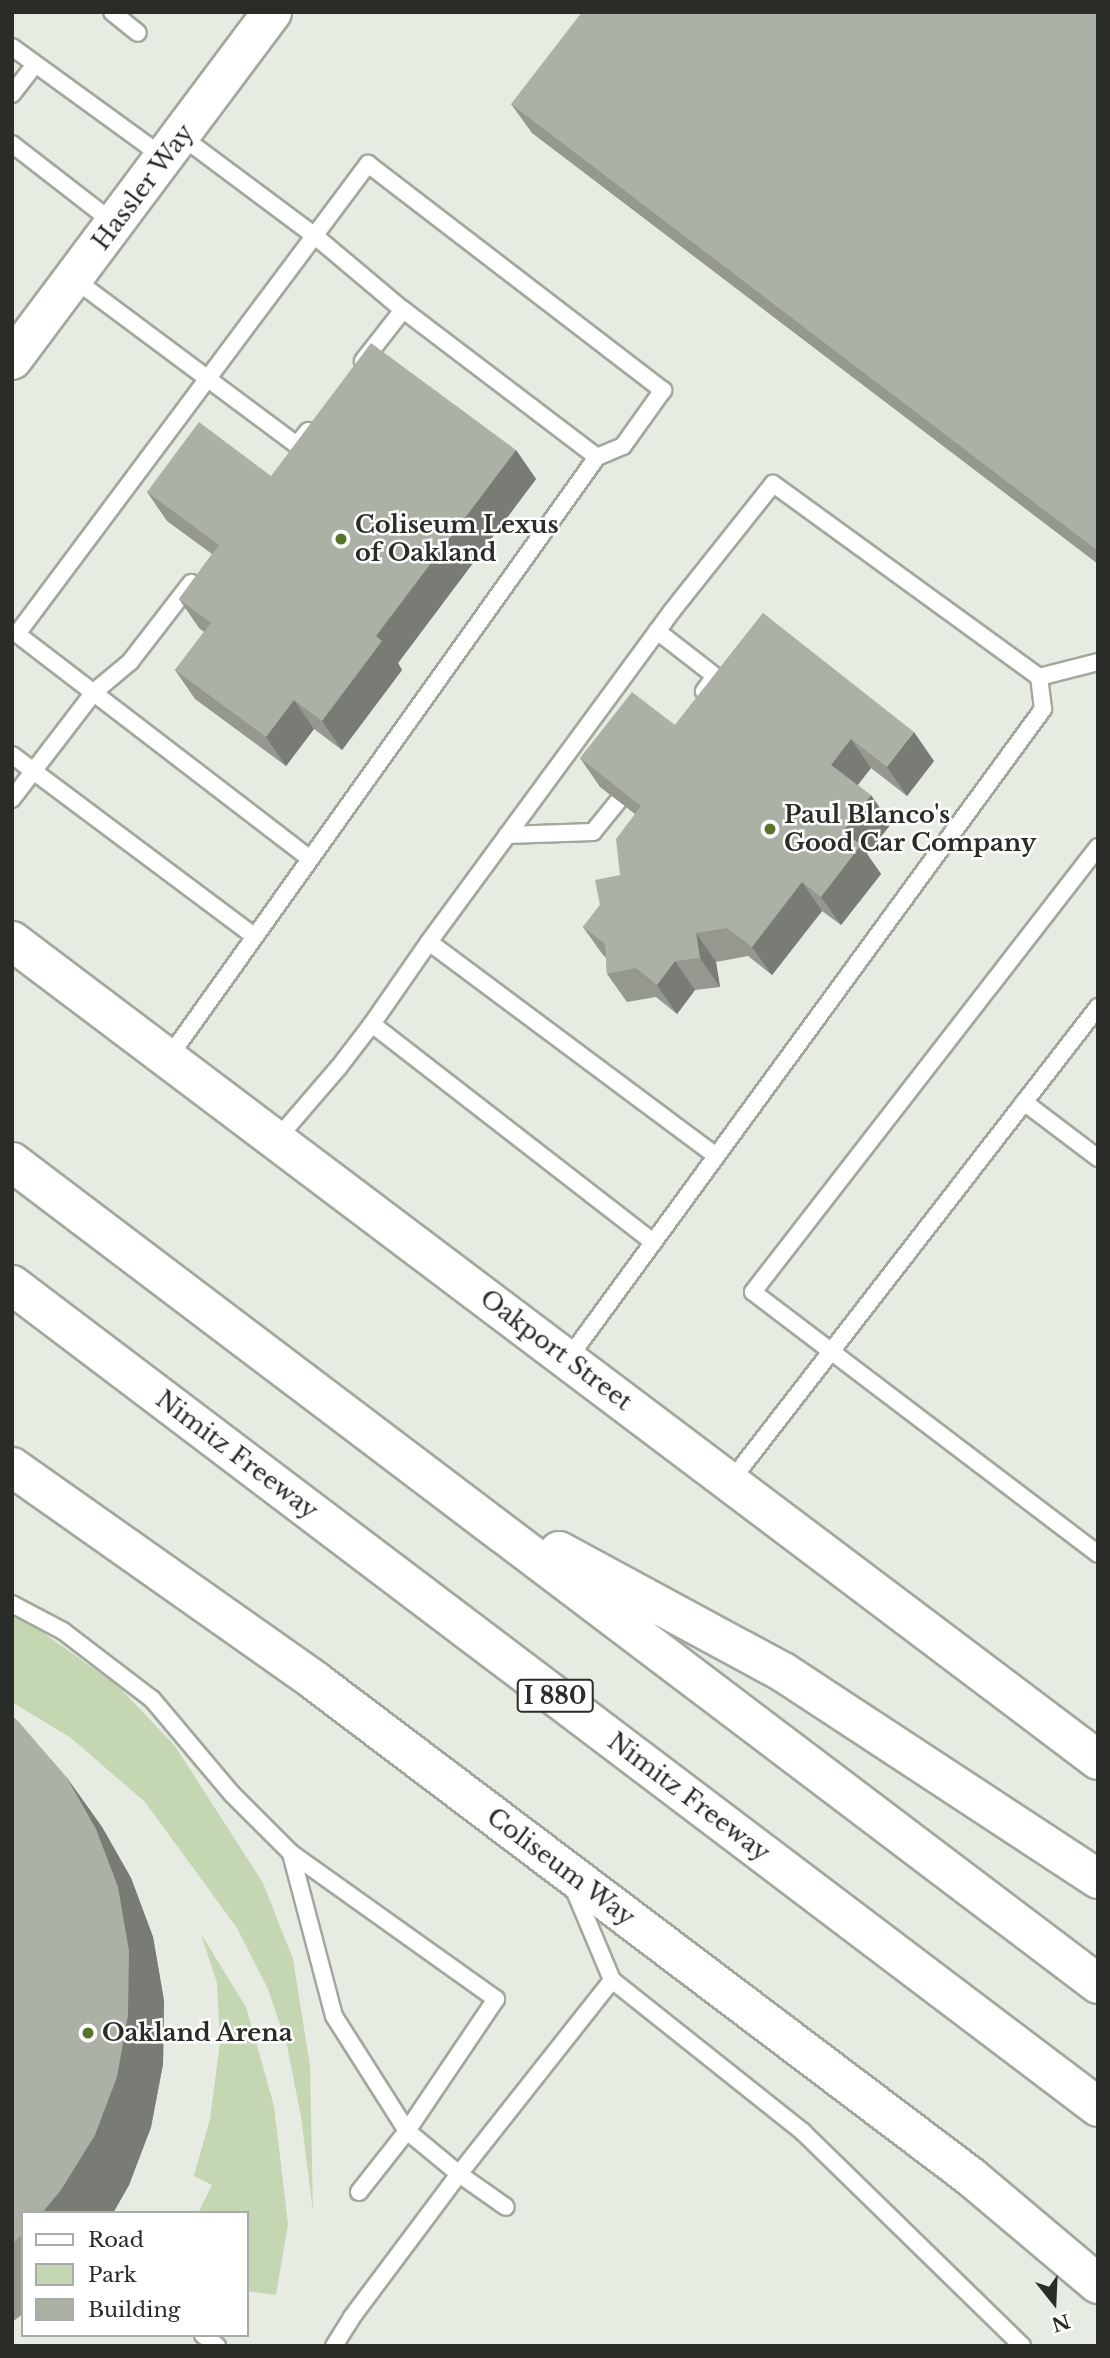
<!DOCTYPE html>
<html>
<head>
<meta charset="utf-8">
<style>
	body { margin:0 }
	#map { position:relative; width:1110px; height:2358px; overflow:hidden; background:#e6ece1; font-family:"Libre Baskerville",serif }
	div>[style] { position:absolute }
	.green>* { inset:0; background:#c5d6b2 }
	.roads { filter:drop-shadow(2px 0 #a2a89d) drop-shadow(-2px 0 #a2a89d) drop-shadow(0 2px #a2a89d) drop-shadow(0 -2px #a2a89d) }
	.service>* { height:16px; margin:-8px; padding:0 8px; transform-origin:8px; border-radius:8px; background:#fff }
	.tertiary>* { height:38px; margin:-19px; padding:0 19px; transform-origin:19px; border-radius:19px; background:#fff }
	.secondary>* { height:38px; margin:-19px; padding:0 19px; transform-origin:19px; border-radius:19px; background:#fff }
	.motorway>* { height:38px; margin:-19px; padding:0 19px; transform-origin:19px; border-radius:19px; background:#fff }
	.wall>* { inset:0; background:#94988f }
	.shaded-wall>* { inset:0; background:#787c74 }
	.building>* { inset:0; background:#acb1a6 }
	.dots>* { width:19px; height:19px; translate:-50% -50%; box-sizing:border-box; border:4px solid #fff; border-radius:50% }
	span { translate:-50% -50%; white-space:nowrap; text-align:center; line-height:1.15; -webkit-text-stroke:5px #fff; paint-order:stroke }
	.shield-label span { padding:2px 5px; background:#fff; border:2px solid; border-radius:5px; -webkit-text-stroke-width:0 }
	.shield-label { font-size:23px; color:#292c27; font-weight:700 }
	.street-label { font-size:24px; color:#292c27 }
	.poi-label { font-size:24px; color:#292c27; font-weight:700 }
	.left { translate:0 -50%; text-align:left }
	.frame { position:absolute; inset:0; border:14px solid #292c27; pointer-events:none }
	.legend { position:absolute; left:21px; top:2211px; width:228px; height:126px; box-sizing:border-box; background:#fff; border:2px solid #a9aba9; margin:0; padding:9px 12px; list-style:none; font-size:21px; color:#292c27 }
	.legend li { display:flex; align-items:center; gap:14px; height:35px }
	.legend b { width:35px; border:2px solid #a9aba9 }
	.north { position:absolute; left:1019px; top:2267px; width:70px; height:70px; -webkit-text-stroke:5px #fff; paint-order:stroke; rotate:162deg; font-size:19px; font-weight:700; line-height:28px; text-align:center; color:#292c27 }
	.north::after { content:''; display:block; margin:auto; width:24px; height:32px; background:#292c27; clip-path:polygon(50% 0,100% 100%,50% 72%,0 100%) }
</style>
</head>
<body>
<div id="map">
	<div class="green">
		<i style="clip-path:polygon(12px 1616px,38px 1629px,118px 1686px,175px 1746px,263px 1883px,293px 1959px,310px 2066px,313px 2212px,301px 2117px,287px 2045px,268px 1989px,237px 1928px,145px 1802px,71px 1738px,12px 1702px)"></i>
		<i style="clip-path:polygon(201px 1934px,246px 2007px,274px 2106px,288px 2224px,276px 2295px,247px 2291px,247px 2213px,198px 2213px,212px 2185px,194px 2176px,210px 2119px,220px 2043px,217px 1983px)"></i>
	</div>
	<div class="roads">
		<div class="service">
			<i style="left:112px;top:12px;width:33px;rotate:39deg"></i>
			<i style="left:12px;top:47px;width:189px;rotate:36deg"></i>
			<i style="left:12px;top:94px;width:37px;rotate:-52deg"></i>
			<i style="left:12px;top:144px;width:130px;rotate:37.8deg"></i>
			<i style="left:74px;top:279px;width:278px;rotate:36.7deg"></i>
			<i style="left:297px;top:445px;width:18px;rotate:-52deg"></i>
			<i style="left:363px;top:361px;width:65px;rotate:-51.9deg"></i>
			<i style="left:657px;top:631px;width:73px;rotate:37.8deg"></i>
			<i style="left:715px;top:676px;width:19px;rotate:126deg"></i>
			<i style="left:1039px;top:677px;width:61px;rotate:-14.3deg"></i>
			<i style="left:12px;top:755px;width:302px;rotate:36.8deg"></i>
			<i style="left:12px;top:799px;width:135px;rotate:-52.5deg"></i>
			<i style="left:94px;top:692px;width:47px;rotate:-39.8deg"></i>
			<i style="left:130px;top:662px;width:100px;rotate:-52.3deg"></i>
			<i style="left:507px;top:835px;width:86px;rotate:-2deg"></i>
			<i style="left:593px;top:832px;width:40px;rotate:-51deg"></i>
			<i style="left:1098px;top:847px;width:563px;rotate:127.79deg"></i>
			<i style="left:753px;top:1292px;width:433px;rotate:37.2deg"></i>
			<i style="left:309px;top:858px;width:368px;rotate:-142.5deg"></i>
			<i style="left:17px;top:634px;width:587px;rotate:-53.25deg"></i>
			<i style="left:368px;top:164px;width:372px;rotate:37.5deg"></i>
			<i style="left:663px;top:390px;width:69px;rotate:125.5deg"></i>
			<i style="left:623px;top:446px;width:28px;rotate:157deg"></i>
			<i style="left:429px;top:942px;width:100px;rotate:124.8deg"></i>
			<i style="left:372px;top:1024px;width:356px;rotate:37.8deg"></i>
			<i style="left:169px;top:1057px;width:737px;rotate:-54.5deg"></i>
			<i style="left:597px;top:457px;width:243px;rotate:-142.8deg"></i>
			<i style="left:403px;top:310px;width:115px;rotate:-139.9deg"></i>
			<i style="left:315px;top:236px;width:167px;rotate:-143.3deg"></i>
			<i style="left:1024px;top:1102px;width:93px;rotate:37.1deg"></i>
			<i style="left:277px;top:1139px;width:95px;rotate:-49.3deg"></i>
			<i style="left:339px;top:1067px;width:54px;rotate:-52.5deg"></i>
			<i style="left:568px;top:1359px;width:805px;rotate:-53.84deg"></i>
			<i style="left:1043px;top:709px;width:32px;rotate:-97deg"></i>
			<i style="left:1039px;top:677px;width:329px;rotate:-144deg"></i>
			<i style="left:773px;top:484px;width:162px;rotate:128.5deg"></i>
			<i style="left:672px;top:611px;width:411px;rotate:126.3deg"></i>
			<i style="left:429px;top:942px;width:358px;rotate:36.7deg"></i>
			<i style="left:730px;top:1482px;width:601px;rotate:-52.23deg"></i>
			<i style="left:12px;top:1604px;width:58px;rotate:27.9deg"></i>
			<i style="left:63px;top:1631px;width:112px;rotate:37.4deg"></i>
			<i style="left:152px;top:1699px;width:124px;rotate:49.9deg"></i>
			<i style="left:232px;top:1794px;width:83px;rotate:45deg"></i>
			<i style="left:573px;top:1887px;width:101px;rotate:67.2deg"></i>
			<i style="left:612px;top:1980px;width:244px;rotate:38.5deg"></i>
			<i style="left:803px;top:2132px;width:306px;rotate:44.3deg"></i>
			<i style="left:359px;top:2192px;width:78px;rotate:-51.8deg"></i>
			<i style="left:407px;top:2131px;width:136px;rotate:-122.4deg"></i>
			<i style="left:334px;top:2016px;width:169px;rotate:-104.8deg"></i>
			<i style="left:291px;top:1853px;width:252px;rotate:35.5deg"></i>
			<i style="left:496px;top:1999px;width:159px;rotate:124deg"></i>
			<i style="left:407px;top:2131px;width:67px;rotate:39.6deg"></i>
			<i style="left:459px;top:2174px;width:57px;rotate:35.1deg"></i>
			<i style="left:203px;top:2335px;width:18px;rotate:38deg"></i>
			<i style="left:334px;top:2346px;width:34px;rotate:-58deg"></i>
			<i style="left:352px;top:2317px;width:179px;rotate:-53.2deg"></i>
			<i style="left:459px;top:2174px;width:247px;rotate:-51.7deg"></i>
		</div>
		<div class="tertiary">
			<i style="left:12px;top:360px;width:434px;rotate:-53.2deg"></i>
			<i style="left:12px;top:1467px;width:371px;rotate:35.2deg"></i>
			<i style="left:315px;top:1681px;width:822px;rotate:37.09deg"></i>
			<i style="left:971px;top:2177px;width:166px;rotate:40.1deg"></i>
		</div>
		<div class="secondary">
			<i style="left:12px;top:941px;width:1360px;rotate:37.02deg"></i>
		</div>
		<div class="motorway">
			<i style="left:12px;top:1162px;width:1362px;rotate:37.12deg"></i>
			<i style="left:12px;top:1285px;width:1362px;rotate:37.12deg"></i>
			<i style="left:559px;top:1551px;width:255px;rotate:28.4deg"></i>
			<i style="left:783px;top:1672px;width:377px;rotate:33.3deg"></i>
		</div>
	</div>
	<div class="wall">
		<i style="clip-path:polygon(1098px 12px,1098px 564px,532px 133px,511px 104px)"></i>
		<i style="clip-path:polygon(516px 450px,536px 479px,398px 663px,402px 670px,342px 750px,314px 729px,286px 766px,195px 699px,175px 670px,204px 632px,199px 628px,179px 599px,212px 554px,167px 521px,147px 492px,271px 476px)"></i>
		<i style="clip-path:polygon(763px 613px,934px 761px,907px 796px,871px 768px,858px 785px,891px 824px,867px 854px,881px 874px,841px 925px,822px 911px,772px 975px,748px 956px,716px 962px,720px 987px,695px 990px,677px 1014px,656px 997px,627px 1002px,607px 974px,606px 958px,603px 955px,583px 927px,600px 905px,620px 875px,635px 814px,600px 787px,580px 758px,675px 725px)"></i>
		<i style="clip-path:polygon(12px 1716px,67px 1778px,102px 1827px,131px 1878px,153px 1937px,164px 2001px,163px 2064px,151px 2127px,129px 2185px,113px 2213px,23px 2213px,23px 2314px,12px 2322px)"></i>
	</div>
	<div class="shaded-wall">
		<i style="clip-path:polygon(516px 450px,536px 479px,398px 663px,402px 670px,342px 750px,322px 721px,376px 636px)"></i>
		<i style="clip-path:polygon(294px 700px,314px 729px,286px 766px,266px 737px)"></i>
		<i style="clip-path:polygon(914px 732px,934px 761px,907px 796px,887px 767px)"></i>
		<i style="clip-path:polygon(851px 739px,871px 768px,851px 793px,831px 765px)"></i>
		<i style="clip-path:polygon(871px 795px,891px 824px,867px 854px,881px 874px,841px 925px,821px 897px,843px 831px)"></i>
		<i style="clip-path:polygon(802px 882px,822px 911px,772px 975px,752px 947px)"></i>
		<i style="clip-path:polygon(696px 933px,716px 962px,720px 987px,700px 958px)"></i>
		<i style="clip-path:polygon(675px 961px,695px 990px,677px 1014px,657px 985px)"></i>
		<i style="clip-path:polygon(67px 1778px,102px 1827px,131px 1878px,153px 1937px,164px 2001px,163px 2064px,151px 2127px,129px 2185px,113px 2213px,42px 2213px)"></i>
	</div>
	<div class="building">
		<i style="clip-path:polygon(582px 12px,1098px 12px,1098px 551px,511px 104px)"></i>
		<i style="clip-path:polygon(371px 343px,516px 450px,376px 636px,382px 641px,322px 721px,294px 700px,266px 737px,175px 670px,211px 623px,179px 599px,219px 545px,147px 492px,199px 422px,271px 476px)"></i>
		<i style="clip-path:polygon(763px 613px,914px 732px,887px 767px,851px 739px,831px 765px,871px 795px,843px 831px,861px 845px,821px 897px,802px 882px,752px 947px,727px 928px,696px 933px,700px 958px,675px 961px,657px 985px,636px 968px,607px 974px,605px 944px,583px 927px,600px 905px,595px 880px,620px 875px,616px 839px,641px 806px,580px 758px,632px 692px,675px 725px)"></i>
		<i style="clip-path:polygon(12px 1716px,18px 1721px,67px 1778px,96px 1829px,118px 1887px,129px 1951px,128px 2015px,117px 2077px,95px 2135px,61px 2190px,42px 2213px,23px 2213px,23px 2234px,12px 2244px)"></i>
	</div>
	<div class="dots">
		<i style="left:341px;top:539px;background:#56742a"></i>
		<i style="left:770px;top:829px;background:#56742a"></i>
		<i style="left:88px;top:2033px;background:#56742a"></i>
	</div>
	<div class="shield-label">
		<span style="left:555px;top:1696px">I 880</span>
	</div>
	<div class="street-label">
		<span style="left:143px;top:187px;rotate:-53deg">Hassler Way</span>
		<span style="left:556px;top:1350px;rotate:37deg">Oakport Street</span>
		<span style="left:237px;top:1455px;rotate:37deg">Nimitz Freeway</span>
		<span style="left:689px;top:1797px;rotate:37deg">Nimitz Freeway</span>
		<span style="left:561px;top:1867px;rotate:37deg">Coliseum Way</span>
	</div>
	<div class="poi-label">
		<span class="left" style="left:355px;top:539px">Coliseum Lexus<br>of Oakland</span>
		<span class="left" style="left:784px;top:829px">Paul Blanco's<br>Good Car Company</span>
		<span class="left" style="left:102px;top:2033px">Oakland Arena</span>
	</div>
	<div class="frame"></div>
	<ul class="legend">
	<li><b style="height:9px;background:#fff"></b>Road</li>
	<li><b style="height:19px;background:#c5d6b2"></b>Park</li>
	<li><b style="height:19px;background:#acb1a6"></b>Building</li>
	</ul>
	<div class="north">N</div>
</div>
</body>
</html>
